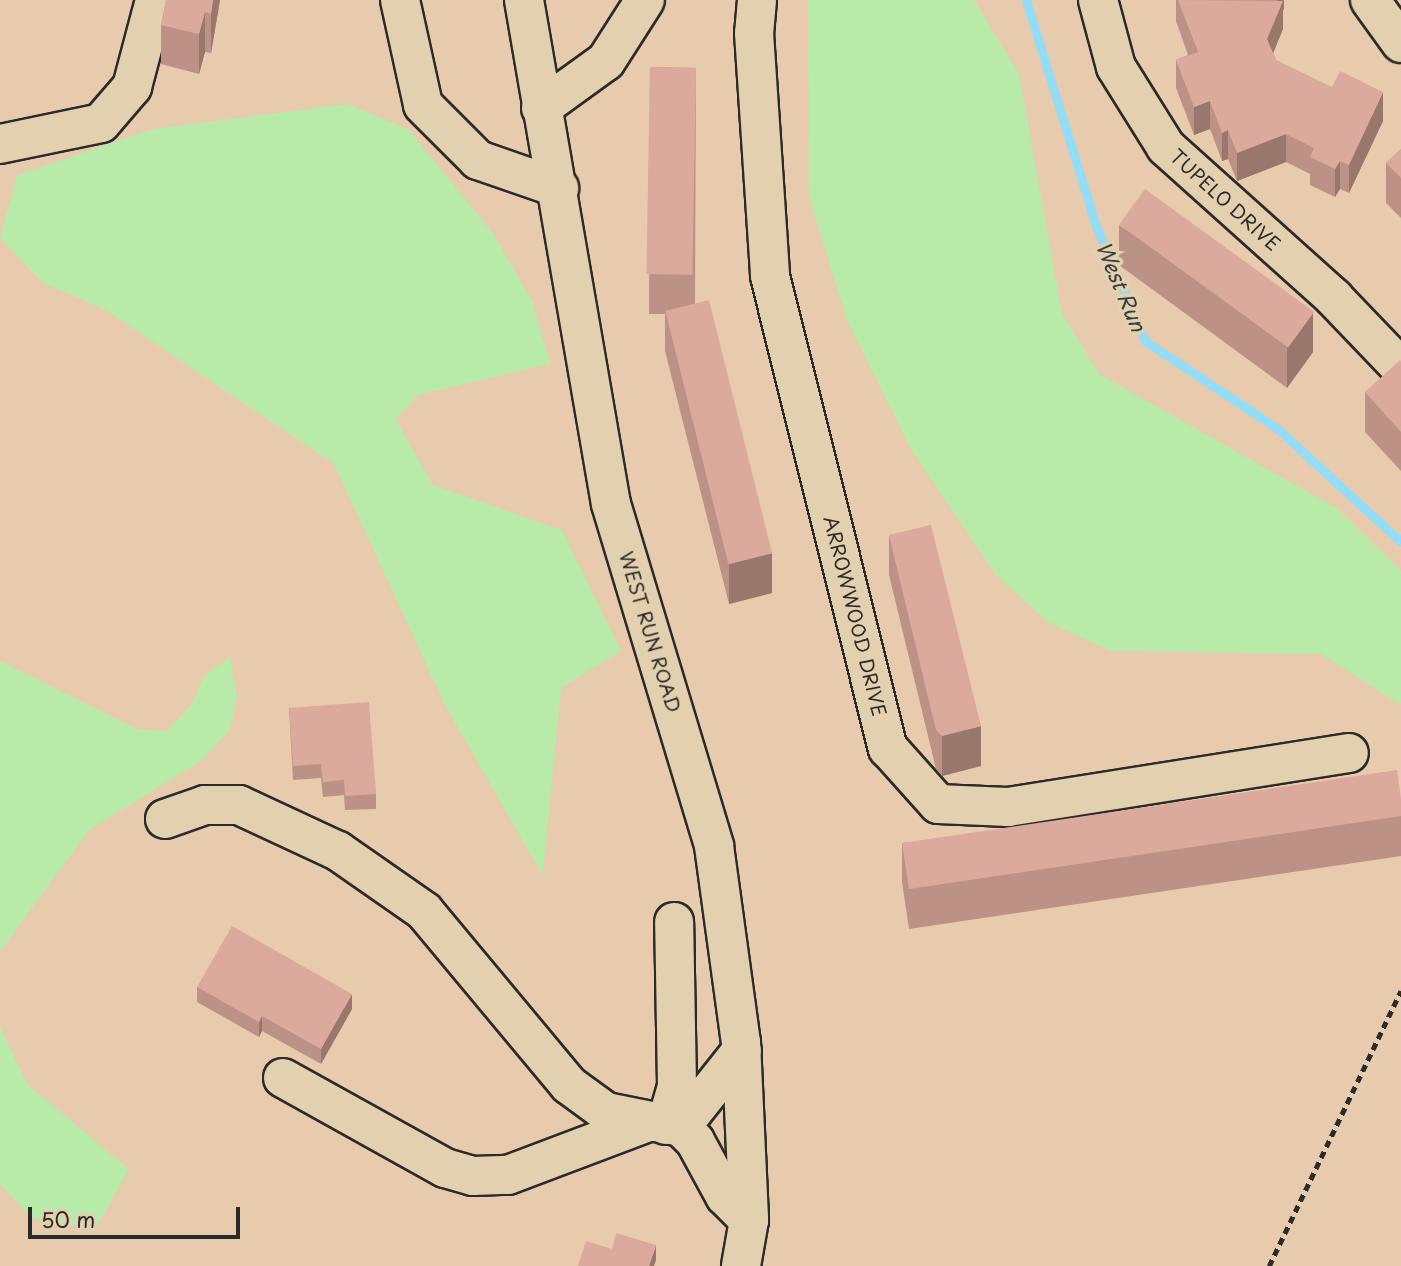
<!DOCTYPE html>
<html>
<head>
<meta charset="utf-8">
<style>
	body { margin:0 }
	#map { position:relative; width:1401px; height:1266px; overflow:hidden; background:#e8caad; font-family:"Playpen Sans",sans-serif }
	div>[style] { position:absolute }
	.green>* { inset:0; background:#b8eaaa }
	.stream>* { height:9px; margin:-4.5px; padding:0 4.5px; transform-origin:4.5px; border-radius:4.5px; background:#94ddf6 }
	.path>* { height:4.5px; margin-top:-2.25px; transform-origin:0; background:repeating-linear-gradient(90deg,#2b2b2b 0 7px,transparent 0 12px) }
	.roads { filter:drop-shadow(2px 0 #2b2b2b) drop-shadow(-2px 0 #2b2b2b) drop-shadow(0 2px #2b2b2b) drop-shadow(0 -2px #2b2b2b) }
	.minor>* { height:38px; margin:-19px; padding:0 19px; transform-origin:19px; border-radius:19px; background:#e3d0ae }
	.wall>* { inset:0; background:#bd9286 }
	.shaded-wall>* { inset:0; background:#9a776d }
	.building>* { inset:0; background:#dcaa9c; transform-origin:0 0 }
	span { translate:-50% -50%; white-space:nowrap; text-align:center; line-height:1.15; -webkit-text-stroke:7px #e3d0ae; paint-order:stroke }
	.street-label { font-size:19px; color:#2b2b2b }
	.water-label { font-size:21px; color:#363d3f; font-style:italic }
	.scale { position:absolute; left:28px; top:1207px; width:212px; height:32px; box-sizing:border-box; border:4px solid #2b2b2b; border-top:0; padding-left:9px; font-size:21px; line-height:24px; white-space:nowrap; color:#2b2b2b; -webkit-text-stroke:5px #e3d0ae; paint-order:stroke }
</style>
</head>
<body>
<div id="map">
	<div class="green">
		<i style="clip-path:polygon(808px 0,974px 0,1019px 74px,1062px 313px,1099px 374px,1338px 509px,1401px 571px,1401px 705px,1321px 654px,1110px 651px,1048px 622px,996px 575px,913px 453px,847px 320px,809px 197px)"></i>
		<i style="clip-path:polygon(348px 104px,409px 130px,494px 235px,532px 300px,550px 364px,418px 395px,395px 419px,433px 485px,562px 530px,621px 651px,561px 688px,543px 876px,445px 705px,334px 464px,104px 309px,43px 283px,0 238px,17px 175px,153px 129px)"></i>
		<i style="clip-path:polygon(230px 657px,237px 697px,230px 729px,204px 759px,89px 830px,0 952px,0 661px,137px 729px,167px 731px,191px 705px,204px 676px)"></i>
		<i style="clip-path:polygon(0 1027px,28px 1085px,129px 1169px,95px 1230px,31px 1218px,0 1184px)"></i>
	</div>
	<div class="stream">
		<i style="left:1026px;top:0;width:237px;rotate:72.8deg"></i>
		<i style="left:1096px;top:226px;width:125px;rotate:66.9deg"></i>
		<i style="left:1145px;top:341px;width:159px;rotate:33.5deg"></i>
		<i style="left:1278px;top:429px;width:167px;rotate:42.6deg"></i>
	</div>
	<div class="path">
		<i style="left:1269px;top:1266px;width:305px;rotate:-64.4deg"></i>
	</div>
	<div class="roads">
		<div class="minor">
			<i style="left:400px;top:0;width:107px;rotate:77.6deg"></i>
			<i style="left:423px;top:105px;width:78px;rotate:45deg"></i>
			<i style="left:478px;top:160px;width:86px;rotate:19.1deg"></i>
			<i style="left:524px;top:0;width:511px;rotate:80.21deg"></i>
			<i style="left:611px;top:504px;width:357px;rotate:73.2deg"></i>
			<i style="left:714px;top:846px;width:198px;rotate:82.2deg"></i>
			<i style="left:741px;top:1042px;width:178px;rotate:87.4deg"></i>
			<i style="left:749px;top:1220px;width:47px;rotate:99.9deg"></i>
			<i style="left:757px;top:0;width:33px;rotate:95deg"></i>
			<i style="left:754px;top:33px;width:244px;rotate:86.2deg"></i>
			<i style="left:770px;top:276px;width:487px;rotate:76deg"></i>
			<i style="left:888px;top:748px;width:75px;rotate:48.2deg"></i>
			<i style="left:938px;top:804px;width:70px;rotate:2.5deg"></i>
			<i style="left:1008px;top:807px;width:345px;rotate:-9deg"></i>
			<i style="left:1098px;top:0;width:69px;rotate:75deg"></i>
			<i style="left:1116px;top:67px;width:94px;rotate:58deg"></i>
			<i style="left:1166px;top:147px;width:226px;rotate:41.9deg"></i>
			<i style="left:1334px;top:298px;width:97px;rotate:46.3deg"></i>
			<i style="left:1370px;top:0;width:53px;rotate:54.2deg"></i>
			<i style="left:541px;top:108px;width:80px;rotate:-35.9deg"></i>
			<i style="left:606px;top:61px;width:72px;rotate:-57.4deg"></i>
			<i style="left:0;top:144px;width:103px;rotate:-11.7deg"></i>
			<i style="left:101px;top:123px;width:48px;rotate:-49.3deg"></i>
			<i style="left:132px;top:87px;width:90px;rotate:-75.2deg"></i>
			<i style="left:165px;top:819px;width:42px;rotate:-19.3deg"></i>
			<i style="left:205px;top:805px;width:34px"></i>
			<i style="left:239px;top:805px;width:109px;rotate:24.9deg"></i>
			<i style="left:338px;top:851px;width:105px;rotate:34.9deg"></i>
			<i style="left:424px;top:911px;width:226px;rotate:50.2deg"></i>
			<i style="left:569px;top:1085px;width:46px;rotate:36.1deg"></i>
			<i style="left:606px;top:1112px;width:76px;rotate:11.3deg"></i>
			<i style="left:681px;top:1127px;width:20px;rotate:45deg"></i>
			<i style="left:695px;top:1141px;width:63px;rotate:61.4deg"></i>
			<i style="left:725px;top:1196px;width:34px;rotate:45deg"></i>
			<i style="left:283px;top:1078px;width:185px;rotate:29.1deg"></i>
			<i style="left:445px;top:1168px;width:29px;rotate:16deg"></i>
			<i style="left:473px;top:1176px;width:35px;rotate:-2deg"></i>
			<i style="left:508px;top:1175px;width:150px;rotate:-20.7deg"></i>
			<i style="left:666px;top:1125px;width:41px;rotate:-74.2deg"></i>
			<i style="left:677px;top:1086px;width:164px;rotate:-91deg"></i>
			<i style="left:681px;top:1127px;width:98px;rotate:-51.6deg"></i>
		</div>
	</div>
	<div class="wall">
		<i style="clip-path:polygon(166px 0,220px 0,211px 53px,205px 52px,199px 74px,161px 64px,161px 25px)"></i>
		<i style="clip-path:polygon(1176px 0,1284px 0,1284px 8px,1283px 11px,1283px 29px,1273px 53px,1276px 60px,1383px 121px,1349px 193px,1340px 189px,1335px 197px,1310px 185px,1310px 174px,1286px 162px,1237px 181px,1228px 159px,1222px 161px,1210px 129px,1194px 135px,1176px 88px,1176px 60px,1188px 55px,1176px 21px)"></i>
		<i style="clip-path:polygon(650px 67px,696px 68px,695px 304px,772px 593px,729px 604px,665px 351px,665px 314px,649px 314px)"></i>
		<i style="clip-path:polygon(1401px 149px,1401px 218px,1386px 203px,1386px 163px)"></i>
		<i style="clip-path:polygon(1119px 225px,1313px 352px,1287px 388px,1119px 265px)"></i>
		<i style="clip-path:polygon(1401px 362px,1401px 471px,1365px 432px,1365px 392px)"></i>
		<i style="clip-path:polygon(889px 535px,981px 766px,942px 776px,936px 769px,889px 575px)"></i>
		<i style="clip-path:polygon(289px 708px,376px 794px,376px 809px,345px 810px,344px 795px,323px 797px,321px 778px,293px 780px)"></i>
		<i style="clip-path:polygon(1401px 799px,1401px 856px,909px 929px,902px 882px,902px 843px)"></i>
		<i style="clip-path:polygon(197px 987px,352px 1009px,321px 1064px,262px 1031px,259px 1037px,197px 1002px)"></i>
	</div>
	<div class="shaded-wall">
		<i style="clip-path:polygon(213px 0,220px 0,211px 53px,211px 14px)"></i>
		<i style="clip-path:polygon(1277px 0,1284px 0,1284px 8px,1283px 11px,1283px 29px,1267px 68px,1267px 39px)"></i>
		<i style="clip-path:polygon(205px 12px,205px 52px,199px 74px,199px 34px)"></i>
		<i style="clip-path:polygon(1383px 92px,1383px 121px,1349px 193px,1349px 165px)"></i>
		<i style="clip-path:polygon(1210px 101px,1210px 129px,1194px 135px,1194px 107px)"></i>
		<i style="clip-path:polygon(1228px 130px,1228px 159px,1222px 161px,1222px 133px)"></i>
		<i style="clip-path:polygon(1286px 134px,1286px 162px,1237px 181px,1237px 153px)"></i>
		<i style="clip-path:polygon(1340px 161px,1340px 189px,1335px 197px,1335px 169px)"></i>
		<i style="clip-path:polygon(1313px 313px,1313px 352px,1287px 388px,1287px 348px)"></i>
		<i style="clip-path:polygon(772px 553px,772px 593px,729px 604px,729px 564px)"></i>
		<i style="clip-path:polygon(981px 726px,981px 766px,942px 776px,942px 736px)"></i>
		<i style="clip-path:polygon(352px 994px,352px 1009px,321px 1064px,321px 1049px)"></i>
		<i style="clip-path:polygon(262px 1016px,262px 1031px,259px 1037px,259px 1022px)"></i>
		<i style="clip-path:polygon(656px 1245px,656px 1260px,654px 1266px,649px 1266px)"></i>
	</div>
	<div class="building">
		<i style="clip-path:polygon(166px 0,213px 0,211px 14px,205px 12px,199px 34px,161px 25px)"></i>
		<i style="clip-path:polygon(1178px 0,1283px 1px,1267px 39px,1276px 60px,1332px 87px,1340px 71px,1383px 92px,1349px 165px,1340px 161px,1335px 169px,1310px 157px,1314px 148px,1286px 134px,1237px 153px,1228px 130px,1222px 133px,1210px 101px,1194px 107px,1176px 60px,1198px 52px)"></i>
		<i style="left:650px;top:67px;width:46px;height:207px;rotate:1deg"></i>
		<i style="clip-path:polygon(1401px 149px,1401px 178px,1386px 163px)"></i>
		<i style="left:1145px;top:189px;width:209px;height:44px;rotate:36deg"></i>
		<i style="left:709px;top:300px;width:261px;height:45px;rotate:76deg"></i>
		<i style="clip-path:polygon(1400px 360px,1401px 362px,1401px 432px,1365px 392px)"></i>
		<i style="clip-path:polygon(931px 525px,981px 726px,942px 736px,936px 730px,889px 535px)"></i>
		<i style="clip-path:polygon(369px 702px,376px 794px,345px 796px,344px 780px,323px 782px,321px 764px,293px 766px,289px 708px)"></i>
		<i style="clip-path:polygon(1397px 770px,1401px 799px,1401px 816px,909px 889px,902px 843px)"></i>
		<i style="clip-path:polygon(232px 926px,352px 994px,321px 1049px,262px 1016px,259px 1022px,197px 987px)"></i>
		<i style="clip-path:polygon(616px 1233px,656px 1245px,649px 1266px,578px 1266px,586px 1241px,612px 1249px)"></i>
	</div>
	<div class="street-label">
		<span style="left:1225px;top:200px;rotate:42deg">TUPELO DRIVE</span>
		<span style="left:855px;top:616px;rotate:76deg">ARROWWOOD DRIVE</span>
		<span style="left:650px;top:632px;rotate:73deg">WEST RUN ROAD</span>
	</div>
	<div class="water-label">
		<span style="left:1122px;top:286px;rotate:67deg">West Run</span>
	</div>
	<div class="scale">50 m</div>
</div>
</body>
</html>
